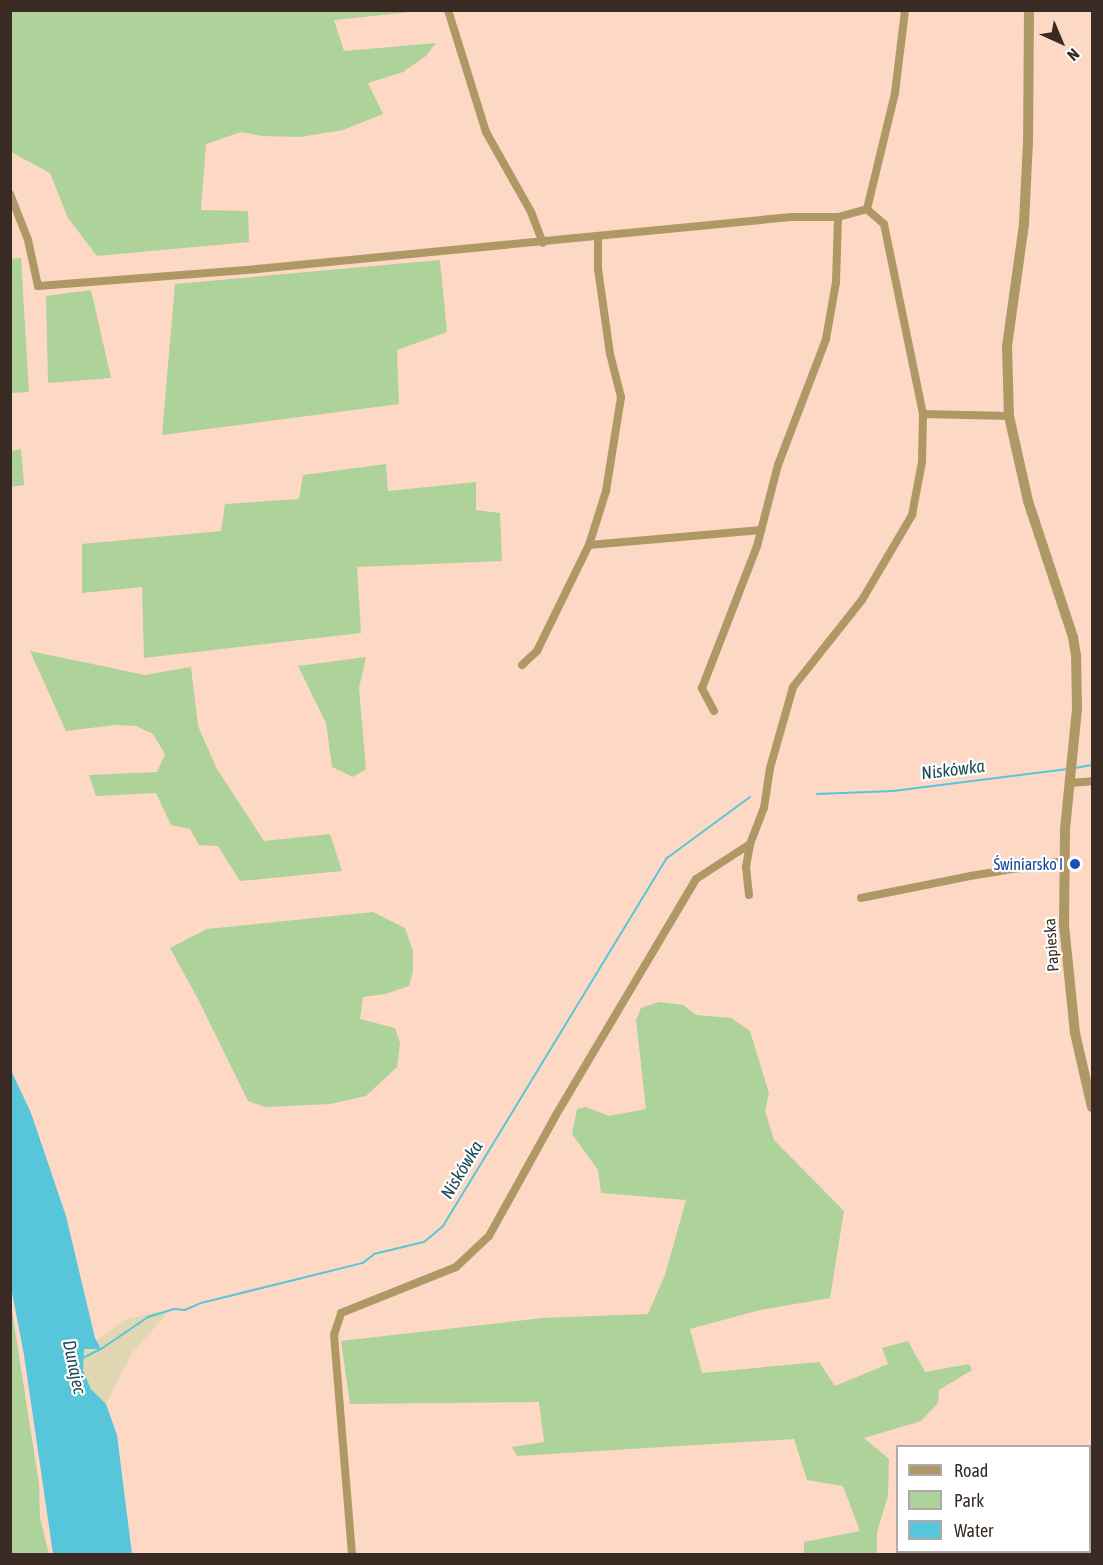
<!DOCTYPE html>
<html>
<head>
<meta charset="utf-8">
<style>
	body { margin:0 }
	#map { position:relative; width:1103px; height:1565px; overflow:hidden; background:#fdd8c5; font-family:"Asap Condensed",sans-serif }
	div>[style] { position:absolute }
	.green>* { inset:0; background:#add39a }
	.sand>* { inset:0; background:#e1d7b2 }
	.water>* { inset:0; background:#58c6da }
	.stream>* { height:2px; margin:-1px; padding:0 1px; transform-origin:1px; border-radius:1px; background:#58c6da }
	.minor>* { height:8px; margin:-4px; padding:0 4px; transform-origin:4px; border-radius:4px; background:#ae9966 }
	.tertiary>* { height:10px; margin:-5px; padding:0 5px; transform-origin:5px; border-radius:5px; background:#ae9966 }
	.dots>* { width:16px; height:16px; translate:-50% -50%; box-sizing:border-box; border:3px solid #fff; border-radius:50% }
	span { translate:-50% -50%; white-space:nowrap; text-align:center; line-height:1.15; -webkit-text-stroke:4.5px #fff; paint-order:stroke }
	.transit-label { font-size:16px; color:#164399 }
	.right { translate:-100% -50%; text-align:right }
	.street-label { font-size:16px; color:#392b24 }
	.water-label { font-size:18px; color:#1c4c55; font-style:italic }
	.frame { position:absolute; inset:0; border:12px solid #392b24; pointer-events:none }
	.legend { position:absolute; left:896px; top:1445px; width:195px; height:108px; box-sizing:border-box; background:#fff; border:2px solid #b0aaa7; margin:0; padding:8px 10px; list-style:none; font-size:18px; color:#392b24 }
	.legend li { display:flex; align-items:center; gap:12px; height:30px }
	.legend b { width:30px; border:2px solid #b0aaa7 }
	.north { position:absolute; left:1031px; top:12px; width:60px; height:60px; -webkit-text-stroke:4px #fff; paint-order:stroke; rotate:136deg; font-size:16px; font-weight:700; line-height:24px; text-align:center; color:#392b24 }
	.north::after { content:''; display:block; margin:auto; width:21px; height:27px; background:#392b24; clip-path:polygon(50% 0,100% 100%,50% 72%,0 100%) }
</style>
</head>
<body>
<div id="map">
	<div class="green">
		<i style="clip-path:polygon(11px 10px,421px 11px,334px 20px,344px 51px,436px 43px,426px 56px,403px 72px,368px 83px,383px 114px,343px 130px,300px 137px,262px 136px,241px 132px,206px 144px,201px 210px,248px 211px,249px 242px,97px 256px,68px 218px,50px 173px,11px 152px)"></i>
		<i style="clip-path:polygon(21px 258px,29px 392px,11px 393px,11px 259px)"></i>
		<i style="clip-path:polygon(440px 260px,447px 332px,397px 350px,399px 404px,162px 435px,175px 284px)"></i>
		<i style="clip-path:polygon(91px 290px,111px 378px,48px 383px,46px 296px)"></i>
		<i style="clip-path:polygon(21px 449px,24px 485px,11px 487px,11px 451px)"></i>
		<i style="clip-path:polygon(386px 464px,388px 491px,476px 482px,476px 510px,500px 513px,502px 561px,357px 567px,361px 633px,144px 658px,142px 587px,82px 593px,82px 544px,221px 531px,225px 504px,299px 499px,303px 475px)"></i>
		<i style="clip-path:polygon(30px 651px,145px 675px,191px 667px,198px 726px,217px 769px,264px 841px,330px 834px,342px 871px,240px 881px,218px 846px,199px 845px,190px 829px,171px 825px,156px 793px,96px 796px,89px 775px,157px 772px,165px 754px,153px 734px,136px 726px,115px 725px,66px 731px)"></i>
		<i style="clip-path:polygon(366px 657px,359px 688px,366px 769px,353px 777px,332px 767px,326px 723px,298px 666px)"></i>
		<i style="clip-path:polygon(373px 912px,405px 928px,413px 951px,413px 971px,409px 986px,385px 994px,363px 997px,360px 1019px,395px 1028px,400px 1043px,397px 1067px,366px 1096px,330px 1104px,265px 1107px,248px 1101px,198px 999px,170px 948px,207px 929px)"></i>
		<i style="clip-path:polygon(659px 1002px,683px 1005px,696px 1015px,731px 1018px,750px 1031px,769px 1093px,765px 1111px,774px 1140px,844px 1211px,830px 1298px,760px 1310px,690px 1329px,702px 1373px,819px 1362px,835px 1386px,888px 1364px,882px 1348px,908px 1341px,925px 1372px,969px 1364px,972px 1370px,939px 1390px,938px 1403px,921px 1421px,864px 1438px,889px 1459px,888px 1496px,877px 1532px,877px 1554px,804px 1554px,804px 1542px,860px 1531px,843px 1486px,807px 1480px,794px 1439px,517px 1456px,512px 1447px,544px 1442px,539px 1402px,350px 1404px,341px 1341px,542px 1318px,648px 1314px,665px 1275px,686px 1200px,601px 1193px,598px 1170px,572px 1134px,577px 1109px,586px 1107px,609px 1116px,646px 1109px,636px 1020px,641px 1008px)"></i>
		<i style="clip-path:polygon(11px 1304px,39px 1484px,40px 1518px,49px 1554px,11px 1554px)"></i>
	</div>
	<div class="sand">
		<i style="clip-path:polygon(156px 1312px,167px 1314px,132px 1353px,106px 1404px,91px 1389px,83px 1370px,83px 1349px,101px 1348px,96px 1341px,124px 1320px)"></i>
	</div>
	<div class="water">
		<i style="clip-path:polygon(10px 1068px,31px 1113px,66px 1216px,95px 1338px,101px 1349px,84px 1349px,83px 1370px,91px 1389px,106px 1404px,117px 1435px,132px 1554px,53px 1554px,24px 1355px,11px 1287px)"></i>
	</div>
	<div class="stream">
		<i style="left:1075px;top:768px;width:17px;rotate:-10deg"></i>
		<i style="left:817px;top:794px;width:76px;rotate:-2.3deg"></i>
		<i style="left:893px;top:791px;width:174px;rotate:-7.2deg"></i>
		<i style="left:81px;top:1359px;width:22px;rotate:-27deg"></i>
		<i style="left:101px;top:1349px;width:57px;rotate:-34.2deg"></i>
		<i style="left:148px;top:1317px;width:28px;rotate:-17deg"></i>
		<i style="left:175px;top:1309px;width:10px;rotate:6deg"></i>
		<i style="left:185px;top:1310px;width:17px;rotate:-24deg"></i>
		<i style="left:201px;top:1303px;width:167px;rotate:-13.9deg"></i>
		<i style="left:363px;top:1263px;width:14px;rotate:-39deg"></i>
		<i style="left:374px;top:1254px;width:51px;rotate:-13.5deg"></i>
		<i style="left:424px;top:1242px;width:25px;rotate:-40deg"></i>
		<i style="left:443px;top:1226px;width:431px;rotate:-58.7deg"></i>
		<i style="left:667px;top:858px;width:103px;rotate:-36.3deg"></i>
	</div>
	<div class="minor">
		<i style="left:448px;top:10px;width:128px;rotate:72.7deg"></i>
		<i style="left:486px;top:132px;width:92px;rotate:60.6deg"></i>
		<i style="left:531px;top:212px;width:33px;rotate:69deg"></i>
		<i style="left:10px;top:194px;width:49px;rotate:68.6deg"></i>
		<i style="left:28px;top:240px;width:47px;rotate:77.7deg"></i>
		<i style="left:38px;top:286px;width:220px;rotate:-4.4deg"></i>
		<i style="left:257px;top:269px;width:537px;rotate:-5.56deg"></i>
		<i style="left:791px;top:217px;width:47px"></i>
		<i style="left:838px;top:217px;width:30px;rotate:-15deg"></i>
		<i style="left:867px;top:209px;width:119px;rotate:-76.4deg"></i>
		<i style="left:895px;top:93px;width:84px;rotate:-83.1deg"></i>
		<i style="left:923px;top:414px;width:86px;rotate:1.3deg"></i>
		<i style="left:589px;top:545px;width:57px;rotate:-72.5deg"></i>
		<i style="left:606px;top:491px;width:95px;rotate:-80.9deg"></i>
		<i style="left:621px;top:397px;width:44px;rotate:-104.3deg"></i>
		<i style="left:610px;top:354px;width:86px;rotate:-98deg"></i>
		<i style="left:598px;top:269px;width:32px;rotate:-90deg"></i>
		<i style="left:522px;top:665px;width:21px;rotate:-43deg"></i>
		<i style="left:537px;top:651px;width:118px;rotate:-63.9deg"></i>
		<i style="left:589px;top:545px;width:173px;rotate:-5deg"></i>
		<i style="left:714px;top:711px;width:26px;rotate:-118deg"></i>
		<i style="left:702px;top:688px;width:152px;rotate:-68.8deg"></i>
		<i style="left:757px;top:546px;width:84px;rotate:-75.5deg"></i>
		<i style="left:778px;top:465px;width:135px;rotate:-69.1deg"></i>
		<i style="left:826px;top:339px;width:58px;rotate:-80deg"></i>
		<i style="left:836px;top:282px;width:65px;rotate:-88.2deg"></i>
		<i style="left:1071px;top:783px;width:21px;rotate:-5deg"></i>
		<i style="left:749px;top:895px;width:28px;rotate:-96deg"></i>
		<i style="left:746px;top:867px;width:23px;rotate:-80deg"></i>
		<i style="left:861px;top:898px;width:111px;rotate:-11.4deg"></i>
		<i style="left:970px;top:876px;width:95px;rotate:-9.1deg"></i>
		<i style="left:352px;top:1554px;width:220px;rotate:-94.7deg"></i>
		<i style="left:334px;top:1335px;width:23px;rotate:-72deg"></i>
		<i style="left:341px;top:1313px;width:124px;rotate:-21.8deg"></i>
		<i style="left:456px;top:1267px;width:45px;rotate:-43.2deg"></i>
		<i style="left:489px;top:1236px;width:138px;rotate:-61deg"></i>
		<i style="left:556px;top:1115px;width:274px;rotate:-59.3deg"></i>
		<i style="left:696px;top:879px;width:64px;rotate:-32.9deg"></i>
		<i style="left:750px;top:844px;width:39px;rotate:-69deg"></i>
		<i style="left:764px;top:808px;width:40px;rotate:-81.5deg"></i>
		<i style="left:770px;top:768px;width:84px;rotate:-74.1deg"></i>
		<i style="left:793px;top:687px;width:111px;rotate:-51.6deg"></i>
		<i style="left:862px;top:600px;width:99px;rotate:-59.5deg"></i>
		<i style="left:912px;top:515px;width:54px;rotate:-79.3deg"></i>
		<i style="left:922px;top:462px;width:48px;rotate:-88.8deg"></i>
		<i style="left:923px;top:414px;width:194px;rotate:-101.6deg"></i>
		<i style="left:884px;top:224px;width:23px;rotate:-139deg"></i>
	</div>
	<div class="tertiary">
		<i style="left:1029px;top:10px;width:131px;rotate:90.4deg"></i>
		<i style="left:1028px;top:141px;width:83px;rotate:92.8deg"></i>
		<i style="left:1024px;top:224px;width:123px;rotate:97.9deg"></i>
		<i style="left:1007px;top:346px;width:70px;rotate:88.4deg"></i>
		<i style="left:1009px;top:416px;width:87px;rotate:77.4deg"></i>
		<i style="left:1028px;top:501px;width:143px;rotate:71.7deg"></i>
		<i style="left:1073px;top:637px;width:18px;rotate:81deg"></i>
		<i style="left:1076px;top:655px;width:54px;rotate:88.9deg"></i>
		<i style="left:1077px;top:709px;width:122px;rotate:95.7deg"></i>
		<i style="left:1065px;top:830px;width:95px;rotate:90.6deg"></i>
		<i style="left:1064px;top:925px;width:109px;rotate:84.2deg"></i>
		<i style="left:1075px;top:1033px;width:76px;rotate:77.1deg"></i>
	</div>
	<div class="dots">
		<i style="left:1075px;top:864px;background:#1a4fb4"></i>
	</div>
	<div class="transit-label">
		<span class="right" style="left:1063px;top:864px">Świniarsko I</span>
	</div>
	<div class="street-label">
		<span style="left:1051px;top:945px;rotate:-94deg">Papieska</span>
	</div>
	<div class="water-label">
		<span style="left:953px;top:770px;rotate:-7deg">Niskówka</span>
		<span style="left:462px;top:1170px;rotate:-59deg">Niskówka</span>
		<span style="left:74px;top:1367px;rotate:78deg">Dunajec</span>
	</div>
	<div class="frame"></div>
	<ul class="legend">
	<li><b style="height:8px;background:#ae9966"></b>Road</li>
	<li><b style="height:16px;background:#add39a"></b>Park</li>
	<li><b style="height:16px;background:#58c6da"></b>Water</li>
	</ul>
	<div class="north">N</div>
</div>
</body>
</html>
